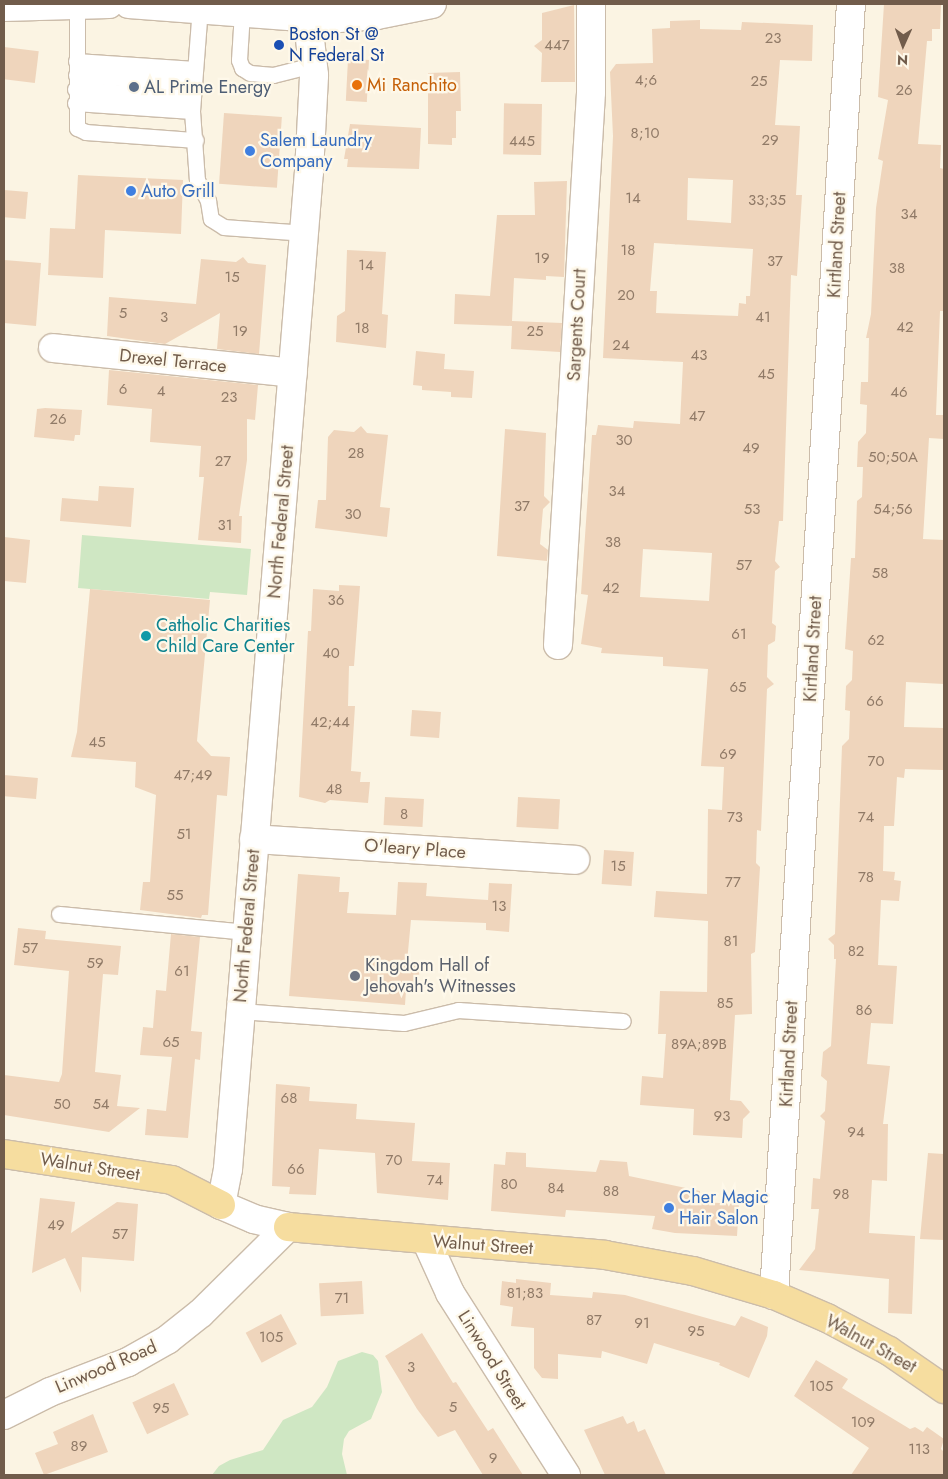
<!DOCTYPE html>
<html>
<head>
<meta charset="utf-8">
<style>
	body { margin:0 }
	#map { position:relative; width:948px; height:1479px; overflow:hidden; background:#fbf4e3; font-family:Jost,sans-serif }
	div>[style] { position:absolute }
	.green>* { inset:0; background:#cfe7c3 }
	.building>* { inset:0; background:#efd5bc; transform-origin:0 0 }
	.roads { filter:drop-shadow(1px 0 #cbbcaa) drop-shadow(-1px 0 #cbbcaa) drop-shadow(0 1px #cbbcaa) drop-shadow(0 -1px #cbbcaa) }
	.lane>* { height:15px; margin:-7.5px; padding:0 7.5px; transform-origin:7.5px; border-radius:7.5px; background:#fff }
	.street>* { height:28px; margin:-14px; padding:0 14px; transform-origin:14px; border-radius:14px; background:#fff }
	.secondary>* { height:28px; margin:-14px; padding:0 14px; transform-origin:14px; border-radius:14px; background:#fff }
	.primary>* { height:28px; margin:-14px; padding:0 14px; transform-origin:14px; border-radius:14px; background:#f6dd9f }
	.dots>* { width:14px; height:14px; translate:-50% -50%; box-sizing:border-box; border:2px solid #fef8e9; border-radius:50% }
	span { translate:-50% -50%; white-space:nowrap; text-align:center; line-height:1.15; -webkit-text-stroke:4.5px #fef8e9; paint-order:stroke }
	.number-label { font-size:15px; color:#907a67 }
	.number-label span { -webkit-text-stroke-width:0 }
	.transit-label { font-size:18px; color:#164399 }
	.left { translate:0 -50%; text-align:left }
	.food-label { font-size:18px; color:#c56008 }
	.service-label { font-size:18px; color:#4e5e75 }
	.shop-label { font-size:18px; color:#366cbe }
	.street-label { font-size:18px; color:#715c4b }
	.culture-label { font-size:18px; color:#0d838f }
	.worship-label { font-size:18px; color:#5b616d }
	.frame { position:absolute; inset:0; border:5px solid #715c4b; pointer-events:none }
	.north { position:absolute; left:878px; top:20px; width:50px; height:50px; -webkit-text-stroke:4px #fef8e9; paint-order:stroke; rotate:182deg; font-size:14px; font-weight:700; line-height:20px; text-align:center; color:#715c4b }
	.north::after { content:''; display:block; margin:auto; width:18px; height:22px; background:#715c4b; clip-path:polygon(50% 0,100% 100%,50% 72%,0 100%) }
</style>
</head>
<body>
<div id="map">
	<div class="green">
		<i style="clip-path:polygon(82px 535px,251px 549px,247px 595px,210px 592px,209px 599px,78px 588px)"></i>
		<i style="clip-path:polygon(362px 1352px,373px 1355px,378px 1361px,382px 1392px,371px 1419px,349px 1431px,344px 1439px,342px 1454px,347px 1475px,212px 1475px,219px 1466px,230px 1460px,263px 1450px,283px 1420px,312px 1407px,327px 1387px,338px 1361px)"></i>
	</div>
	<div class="building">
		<i style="clip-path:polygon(884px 4px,941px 5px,940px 29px,932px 29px,932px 41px,927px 41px,918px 144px,941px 145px,940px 168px,944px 169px,944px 311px,940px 311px,936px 415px,944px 415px,944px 439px,929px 438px,923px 539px,944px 540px,944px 684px,906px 682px,904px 727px,944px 728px,943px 770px,905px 769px,904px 778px,897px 777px,894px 826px,884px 826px,883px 871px,895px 872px,894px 880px,901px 881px,899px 901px,881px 900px,878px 965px,897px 966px,893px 1024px,871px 1023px,867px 1064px,890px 1066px,883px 1124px,888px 1124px,887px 1181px,872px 1180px,869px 1233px,915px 1236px,912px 1314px,888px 1313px,889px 1279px,799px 1270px,815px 1249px,819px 1209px,811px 1209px,813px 1178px,820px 1179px,825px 1121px,820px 1116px,825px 1111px,827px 1081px,821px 1076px,823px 1052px,831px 1046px,836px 959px,834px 959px,834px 945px,828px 939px,835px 934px,842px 746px,849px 739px,850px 711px,845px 710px,846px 686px,852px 680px,853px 651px,845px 649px,851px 558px,855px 558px,857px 501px,862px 497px,863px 467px,857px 467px,858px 442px,866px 433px,867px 405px,860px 404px,861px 382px,868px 382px,869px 338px,866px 338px,871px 314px,876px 208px,883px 161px,878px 159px,888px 100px,878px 97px)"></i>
		<i style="clip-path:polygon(574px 5px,575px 82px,541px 82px,542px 53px,534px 46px,542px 40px,542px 13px)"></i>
		<i style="clip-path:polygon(evenodd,700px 20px,700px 29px,741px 30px,742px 22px,813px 25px,812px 61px,780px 60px,775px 125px,800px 126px,796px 195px,802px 195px,797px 276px,791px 275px,783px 521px,779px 521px,775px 561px,780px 567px,775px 571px,772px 623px,776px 626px,775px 641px,768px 645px,767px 677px,774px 684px,767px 689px,761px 831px,757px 830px,756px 863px,760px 867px,755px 952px,751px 954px,752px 1014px,735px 1015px,730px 1100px,741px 1101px,750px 1112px,743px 1119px,742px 1138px,693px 1135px,694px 1109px,640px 1105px,642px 1076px,663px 1078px,666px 1034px,658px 1034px,660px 991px,707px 992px,708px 921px,654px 917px,656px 891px,707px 894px,708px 809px,722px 810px,724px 767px,701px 766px,708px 669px,663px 666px,663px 657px,601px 653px,602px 648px,581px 644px,588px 595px,581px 594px,592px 435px,596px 435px,598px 425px,633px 428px,634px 421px,680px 424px,683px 362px,603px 358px,613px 136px,610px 72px,616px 64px,653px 63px,652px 29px,670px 28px,670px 21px,700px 20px,688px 178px,733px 180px,731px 223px,687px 220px,688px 178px,700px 20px,654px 243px,753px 249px,750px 296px,746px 296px,746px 304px,739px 303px,738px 316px,656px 313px,657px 291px,650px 291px,654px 243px,700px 20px,643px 549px,712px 553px,709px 601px,640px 597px,643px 549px)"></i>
		<i style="left:4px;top:47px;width:35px;height:32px;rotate:7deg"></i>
		<i style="left:369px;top:60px;width:42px;height:21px;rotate:93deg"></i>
		<i style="clip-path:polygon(460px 72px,461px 111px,456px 111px,456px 138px,452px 138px,452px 145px,428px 144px,428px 73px)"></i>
		<i style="left:542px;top:104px;width:51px;height:38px;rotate:91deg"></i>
		<i style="left:224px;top:113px;width:58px;height:71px;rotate:4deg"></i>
		<i style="clip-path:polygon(350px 124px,421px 128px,419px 169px,347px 167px,348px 159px,344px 159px)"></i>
		<i style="clip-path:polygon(78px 175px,183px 180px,181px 234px,105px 230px,103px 278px,48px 275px,50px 228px,75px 229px)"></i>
		<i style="clip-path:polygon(567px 181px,564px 277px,546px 276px,546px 280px,514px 278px,512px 321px,562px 323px,560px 352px,511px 349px,512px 326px,454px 324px,455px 294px,490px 296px,497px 215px,535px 215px,534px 182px)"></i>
		<i style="left:4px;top:190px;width:24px;height:27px;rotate:5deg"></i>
		<i style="clip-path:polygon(347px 250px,386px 252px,382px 314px,388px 315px,386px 348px,336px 342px,337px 316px,345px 311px)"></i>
		<i style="clip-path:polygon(243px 257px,248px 263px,266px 265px,259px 354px,217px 349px,220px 313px,165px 344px,107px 336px,109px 297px,196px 304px,201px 259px,236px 262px)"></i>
		<i style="clip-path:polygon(4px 260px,41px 263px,36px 326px,4px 323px)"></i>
		<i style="clip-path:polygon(416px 351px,445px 354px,444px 369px,474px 371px,472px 398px,451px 397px,451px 392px,422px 390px,422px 386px,413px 385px)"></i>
		<i style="clip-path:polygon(109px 370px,258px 385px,255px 420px,247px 419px,247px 460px,239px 516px,242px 516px,241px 543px,198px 540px,204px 477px,199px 477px,201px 446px,150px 442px,152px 409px,107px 405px)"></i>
		<i style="clip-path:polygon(45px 408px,82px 410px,80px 435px,75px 435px,74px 441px,34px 437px,37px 409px)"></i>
		<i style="clip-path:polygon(361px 426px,367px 433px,388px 435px,380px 507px,390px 508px,387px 537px,315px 528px,318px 500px,326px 500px,328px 437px,334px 430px,354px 432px)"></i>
		<i style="clip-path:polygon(505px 429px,546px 433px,544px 496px,550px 502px,543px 509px,540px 544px,548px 550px,547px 561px,497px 556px)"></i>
		<i style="clip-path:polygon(99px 486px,134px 488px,131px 527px,60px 521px,62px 498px,98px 501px)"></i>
		<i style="clip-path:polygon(4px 537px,30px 540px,26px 583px,4px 581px)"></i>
		<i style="clip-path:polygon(339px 585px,360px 586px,354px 666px,349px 666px,348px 706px,355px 706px,351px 771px,361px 772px,360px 782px,370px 782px,368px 803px,330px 800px,325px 803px,299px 797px,308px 631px,311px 631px,313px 589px,339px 591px)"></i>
		<i style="clip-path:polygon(90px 589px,210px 600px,197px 741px,211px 756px,230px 757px,227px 796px,217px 795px,208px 915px,202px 915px,201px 918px,140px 910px,143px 882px,150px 882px,156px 795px,135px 787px,136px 762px,71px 757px,77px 732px)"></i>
		<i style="left:412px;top:710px;width:29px;height:26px;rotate:4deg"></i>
		<i style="left:4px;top:775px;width:34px;height:21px;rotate:5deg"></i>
		<i style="left:385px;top:797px;width:39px;height:28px;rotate:3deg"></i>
		<i style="left:518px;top:797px;width:42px;height:30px;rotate:3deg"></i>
		<i style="left:604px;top:850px;width:30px;height:34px;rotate:4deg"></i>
		<i style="clip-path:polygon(298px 874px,340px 877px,339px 892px,349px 892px,347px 913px,396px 915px,398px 882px,427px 883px,426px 896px,488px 900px,489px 883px,512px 884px,509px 932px,486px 930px,486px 923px,411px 920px,407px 962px,420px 963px,418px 991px,406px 990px,405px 1005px,289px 996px)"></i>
		<i style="clip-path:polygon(18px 928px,46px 931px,45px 939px,121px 946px,118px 975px,103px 974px,95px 1072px,121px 1075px,117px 1106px,140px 1108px,109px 1132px,4px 1115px,4px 1075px,59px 1082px,62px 1074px,69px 971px,14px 965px)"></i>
		<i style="clip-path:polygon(171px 934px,200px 937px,191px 1031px,202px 1032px,200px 1060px,195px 1059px,188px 1138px,145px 1135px,147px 1109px,166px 1111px,172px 1057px,140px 1055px,143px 1027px,153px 1028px,156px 990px,166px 991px)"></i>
		<i style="clip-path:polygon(276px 1084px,310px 1087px,309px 1101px,357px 1104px,356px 1119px,415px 1123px,412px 1161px,450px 1163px,448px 1200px,377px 1193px,375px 1153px,319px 1149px,316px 1195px,289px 1194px,290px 1187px,272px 1186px)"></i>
		<i style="clip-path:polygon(506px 1152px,526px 1153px,526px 1167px,596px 1172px,600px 1160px,627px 1162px,629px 1176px,700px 1191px,700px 1202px,739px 1204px,737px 1236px,675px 1233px,652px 1229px,655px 1216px,566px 1210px,565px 1217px,491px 1211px,494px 1164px,505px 1165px)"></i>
		<i style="clip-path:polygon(928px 1153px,944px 1154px,944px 1240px,920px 1239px)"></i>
		<i style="clip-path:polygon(40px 1198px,75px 1202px,71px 1233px,117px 1202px,138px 1204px,134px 1261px,82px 1257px,81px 1293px,65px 1258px,32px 1273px)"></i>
		<i style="clip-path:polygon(516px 1279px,551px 1283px,550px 1295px,592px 1298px,593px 1292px,625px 1295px,735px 1326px,741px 1316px,768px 1327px,767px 1336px,749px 1378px,719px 1365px,720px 1363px,654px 1343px,647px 1364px,602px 1351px,601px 1358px,558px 1354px,558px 1379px,542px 1378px,534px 1368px,534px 1328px,511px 1326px,513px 1307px,500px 1305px,502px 1281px,516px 1283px)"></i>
		<i style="left:362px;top:1281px;width:33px;height:43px;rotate:87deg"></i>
		<i style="left:281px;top:1314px;width:34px;height:40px;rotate:62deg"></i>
		<i style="clip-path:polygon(422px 1333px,453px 1383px,456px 1382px,488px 1431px,493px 1428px,523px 1475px,483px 1475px,455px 1430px,438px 1437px,417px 1409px,385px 1356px)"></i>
		<i style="clip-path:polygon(816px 1360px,848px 1379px,842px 1388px,910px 1429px,915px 1427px,923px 1432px,927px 1427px,944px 1439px,941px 1449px,944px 1452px,944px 1475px,851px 1475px,869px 1448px,794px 1396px)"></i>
		<i style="left:174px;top:1383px;width:35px;height:46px;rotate:65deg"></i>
		<i style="clip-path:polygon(93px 1414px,108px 1452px,44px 1475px,35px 1453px,58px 1444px,53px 1432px)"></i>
		<i style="clip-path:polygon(623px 1416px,627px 1424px,634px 1421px,638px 1432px,645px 1429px,666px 1475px,605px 1475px,584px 1430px)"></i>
	</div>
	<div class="roads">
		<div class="lane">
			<i style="left:77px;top:5px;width:123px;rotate:90deg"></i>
			<i style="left:77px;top:128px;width:10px;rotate:24deg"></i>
			<i style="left:86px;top:132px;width:110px;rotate:4.2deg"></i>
			<i style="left:200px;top:7px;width:104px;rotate:94.4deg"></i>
			<i style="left:192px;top:111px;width:69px;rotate:85.9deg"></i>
			<i style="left:197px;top:180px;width:24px;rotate:62deg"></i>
			<i style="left:208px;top:201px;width:18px;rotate:81deg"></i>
			<i style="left:211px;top:219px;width:15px;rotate:32deg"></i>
			<i style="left:224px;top:227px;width:81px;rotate:4.2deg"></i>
			<i style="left:242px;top:12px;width:48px;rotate:93.6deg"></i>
			<i style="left:239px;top:60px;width:9px;rotate:69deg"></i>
			<i style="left:242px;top:68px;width:9px;rotate:32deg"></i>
			<i style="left:250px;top:73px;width:23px;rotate:5deg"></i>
			<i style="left:273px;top:75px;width:41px;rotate:-14deg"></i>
			<i style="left:76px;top:61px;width:119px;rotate:3.8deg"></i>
			<i style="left:76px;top:75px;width:118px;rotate:3.9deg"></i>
			<i style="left:75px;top:89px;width:118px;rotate:4.4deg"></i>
			<i style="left:75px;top:103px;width:117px;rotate:3.9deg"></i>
			<i style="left:59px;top:914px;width:189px;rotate:5.5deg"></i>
			<i style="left:240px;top:1011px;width:164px;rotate:4.2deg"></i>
			<i style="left:404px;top:1023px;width:56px;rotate:-13.5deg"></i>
			<i style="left:458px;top:1010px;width:165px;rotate:3.8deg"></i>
		</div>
		<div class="street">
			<i style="left:53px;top:348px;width:241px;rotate:5.9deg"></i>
			<i style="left:558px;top:645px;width:554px;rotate:-86.58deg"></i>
			<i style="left:591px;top:92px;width:88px;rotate:-90deg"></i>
			<i style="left:254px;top:839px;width:322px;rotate:3.7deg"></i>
			<i style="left:774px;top:1295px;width:1293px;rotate:-86.59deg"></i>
		</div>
		<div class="secondary">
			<i style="left:129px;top:4px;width:199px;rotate:4.3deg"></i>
			<i style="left:327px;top:19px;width:50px;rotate:-4.6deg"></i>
			<i style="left:377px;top:15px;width:56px;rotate:-11.3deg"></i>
			<i style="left:4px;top:7px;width:105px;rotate:-1.6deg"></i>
			<i style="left:288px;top:1227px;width:35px;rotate:-167deg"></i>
			<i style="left:254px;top:1219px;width:36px;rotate:-157deg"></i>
			<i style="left:221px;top:1205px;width:37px;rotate:-79deg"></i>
			<i style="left:228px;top:1169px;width:1000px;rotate:-85.36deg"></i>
			<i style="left:309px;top:172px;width:97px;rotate:-87deg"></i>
			<i style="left:314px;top:75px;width:71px;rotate:-96.4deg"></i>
			<i style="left:426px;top:1240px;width:58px;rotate:65.6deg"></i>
			<i style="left:450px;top:1293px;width:216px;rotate:57.5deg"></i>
			<i style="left:4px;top:1415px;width:51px;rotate:-26.6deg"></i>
			<i style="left:50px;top:1392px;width:84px;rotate:-21deg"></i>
			<i style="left:128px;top:1362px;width:45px;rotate:-29.4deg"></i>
			<i style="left:167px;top:1340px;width:43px;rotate:-38.5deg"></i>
			<i style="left:201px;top:1313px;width:122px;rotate:-44.7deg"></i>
		</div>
		<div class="primary">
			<i style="left:4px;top:1154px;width:170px;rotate:8.8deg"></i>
			<i style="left:172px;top:1180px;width:55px;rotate:27deg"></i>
			<i style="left:288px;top:1227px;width:318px;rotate:5deg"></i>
			<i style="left:605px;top:1255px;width:89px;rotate:10.3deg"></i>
			<i style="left:693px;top:1271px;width:84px;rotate:16.5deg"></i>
			<i style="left:774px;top:1295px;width:58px;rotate:23.5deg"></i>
			<i style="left:827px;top:1318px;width:70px;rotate:28deg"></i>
			<i style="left:889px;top:1351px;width:67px;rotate:34.6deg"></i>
		</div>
	</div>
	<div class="dots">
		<i style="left:279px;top:45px;background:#1a4fb4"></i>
		<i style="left:357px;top:85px;background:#e8710a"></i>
		<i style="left:134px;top:87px;background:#5c6f8a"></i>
		<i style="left:250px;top:151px;background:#3f7fe0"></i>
		<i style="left:131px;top:191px;background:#3f7fe0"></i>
		<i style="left:146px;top:636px;background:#0f9aa8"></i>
		<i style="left:355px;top:976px;background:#6b7280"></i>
		<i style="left:669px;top:1208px;background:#3f7fe0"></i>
	</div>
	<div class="number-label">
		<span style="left:773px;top:39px">23</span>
		<span style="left:557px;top:46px">447</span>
		<span style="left:646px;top:81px">4;6</span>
		<span style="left:759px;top:82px">25</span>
		<span style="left:904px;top:91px">26</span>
		<span style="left:645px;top:134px">8;10</span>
		<span style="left:770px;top:141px">29</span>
		<span style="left:522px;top:142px">445</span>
		<span style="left:633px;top:199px">14</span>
		<span style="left:767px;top:201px">33;35</span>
		<span style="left:909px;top:215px">34</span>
		<span style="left:628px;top:251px">18</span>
		<span style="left:542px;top:259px">19</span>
		<span style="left:775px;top:262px">37</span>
		<span style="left:366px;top:266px">14</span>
		<span style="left:897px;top:269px">38</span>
		<span style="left:232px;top:278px">15</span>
		<span style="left:626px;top:296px">20</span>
		<span style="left:123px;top:314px">5</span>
		<span style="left:164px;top:318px">3</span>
		<span style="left:763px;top:318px">41</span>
		<span style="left:905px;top:328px">42</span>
		<span style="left:362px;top:329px">18</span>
		<span style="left:240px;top:332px">19</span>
		<span style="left:535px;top:332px">25</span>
		<span style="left:621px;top:346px">24</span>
		<span style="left:699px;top:356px">43</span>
		<span style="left:766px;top:375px">45</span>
		<span style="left:123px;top:390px">6</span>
		<span style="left:161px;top:392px">4</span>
		<span style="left:899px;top:393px">46</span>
		<span style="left:229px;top:398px">23</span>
		<span style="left:697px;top:417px">47</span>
		<span style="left:58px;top:420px">26</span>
		<span style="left:624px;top:441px">30</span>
		<span style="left:751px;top:449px">49</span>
		<span style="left:356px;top:454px">28</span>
		<span style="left:893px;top:458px">50;50A</span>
		<span style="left:223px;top:462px">27</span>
		<span style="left:617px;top:492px">34</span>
		<span style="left:522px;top:507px">37</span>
		<span style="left:752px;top:510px">53</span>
		<span style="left:893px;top:510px">54;56</span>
		<span style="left:353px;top:515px">30</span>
		<span style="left:225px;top:526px">31</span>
		<span style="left:613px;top:543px">38</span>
		<span style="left:744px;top:566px">57</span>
		<span style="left:880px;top:574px">58</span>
		<span style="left:611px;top:589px">42</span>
		<span style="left:336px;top:601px">36</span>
		<span style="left:739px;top:635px">61</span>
		<span style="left:876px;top:641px">62</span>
		<span style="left:331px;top:654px">40</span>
		<span style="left:738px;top:688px">65</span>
		<span style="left:875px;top:702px">66</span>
		<span style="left:330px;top:723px">42;44</span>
		<span style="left:97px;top:743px">45</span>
		<span style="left:728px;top:755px">69</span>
		<span style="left:876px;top:762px">70</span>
		<span style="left:193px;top:776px">47;49</span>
		<span style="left:334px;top:790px">48</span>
		<span style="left:404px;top:815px">8</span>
		<span style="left:735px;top:818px">73</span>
		<span style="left:866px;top:818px">74</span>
		<span style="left:184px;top:835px">51</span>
		<span style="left:618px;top:867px">15</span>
		<span style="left:866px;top:878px">78</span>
		<span style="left:733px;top:883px">77</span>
		<span style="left:175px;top:896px">55</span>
		<span style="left:499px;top:907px">13</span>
		<span style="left:731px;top:942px">81</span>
		<span style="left:30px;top:949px">57</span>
		<span style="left:856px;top:952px">82</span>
		<span style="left:95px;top:964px">59</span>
		<span style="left:182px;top:972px">61</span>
		<span style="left:725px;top:1004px">85</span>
		<span style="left:864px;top:1011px">86</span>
		<span style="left:171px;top:1043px">65</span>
		<span style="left:699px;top:1045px">89A;89B</span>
		<span style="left:289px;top:1099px">68</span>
		<span style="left:62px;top:1105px">50</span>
		<span style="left:101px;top:1105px">54</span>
		<span style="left:722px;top:1117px">93</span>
		<span style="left:856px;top:1133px">94</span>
		<span style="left:394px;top:1161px">70</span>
		<span style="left:296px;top:1170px">66</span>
		<span style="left:435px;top:1181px">74</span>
		<span style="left:509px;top:1185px">80</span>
		<span style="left:556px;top:1189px">84</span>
		<span style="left:611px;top:1192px">88</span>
		<span style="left:841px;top:1195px">98</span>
		<span style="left:56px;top:1226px">49</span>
		<span style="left:120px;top:1235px">57</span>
		<span style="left:525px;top:1294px">81;83</span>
		<span style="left:342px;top:1299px">71</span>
		<span style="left:594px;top:1321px">87</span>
		<span style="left:642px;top:1324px">91</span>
		<span style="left:696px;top:1332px">95</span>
		<span style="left:271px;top:1338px">105</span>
		<span style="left:411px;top:1368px">3</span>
		<span style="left:821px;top:1387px">105</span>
		<span style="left:453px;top:1408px">5</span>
		<span style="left:161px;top:1409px">95</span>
		<span style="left:863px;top:1423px">109</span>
		<span style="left:79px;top:1447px">89</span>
		<span style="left:919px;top:1450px">113</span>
		<span style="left:493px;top:1459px">9</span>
	</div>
	<div class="transit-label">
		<span class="left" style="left:289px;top:45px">Boston St @<br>N Federal St</span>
	</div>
	<div class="food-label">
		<span class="left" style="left:367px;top:85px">Mi Ranchito</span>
	</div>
	<div class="service-label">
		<span class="left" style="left:144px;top:87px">AL Prime Energy</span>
	</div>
	<div class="shop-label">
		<span class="left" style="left:260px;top:151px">Salem Laundry<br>Company</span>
		<span class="left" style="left:141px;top:191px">Auto Grill</span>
		<span class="left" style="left:679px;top:1208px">Cher Magic<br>Hair Salon</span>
	</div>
	<div class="street-label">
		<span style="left:837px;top:245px;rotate:-87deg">Kirtland Street</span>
		<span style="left:577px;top:325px;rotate:-87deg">Sargents Court</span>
		<span style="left:173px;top:361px;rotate:6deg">Drexel Terrace</span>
		<span style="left:281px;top:522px;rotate:-85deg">North Federal Street</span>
		<span style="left:813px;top:649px;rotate:-87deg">Kirtland Street</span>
		<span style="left:415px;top:849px;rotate:4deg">O'leary Place</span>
		<span style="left:247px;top:926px;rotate:-85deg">North Federal Street</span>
		<span style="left:789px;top:1054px;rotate:-87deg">Kirtland Street</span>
		<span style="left:90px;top:1167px;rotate:9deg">Walnut Street</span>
		<span style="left:483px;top:1245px;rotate:4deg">Walnut Street</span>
		<span style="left:871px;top:1344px;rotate:29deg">Walnut Street</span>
		<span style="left:492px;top:1360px;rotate:58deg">Linwood Street</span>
		<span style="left:106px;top:1367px;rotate:-23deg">Linwood Road</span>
	</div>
	<div class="culture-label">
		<span class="left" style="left:156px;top:636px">Catholic Charities<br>Child Care Center</span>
	</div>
	<div class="worship-label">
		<span class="left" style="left:365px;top:976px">Kingdom Hall of<br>Jehovah's Witnesses</span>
	</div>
	<div class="frame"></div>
	<div class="north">N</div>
</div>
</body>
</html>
